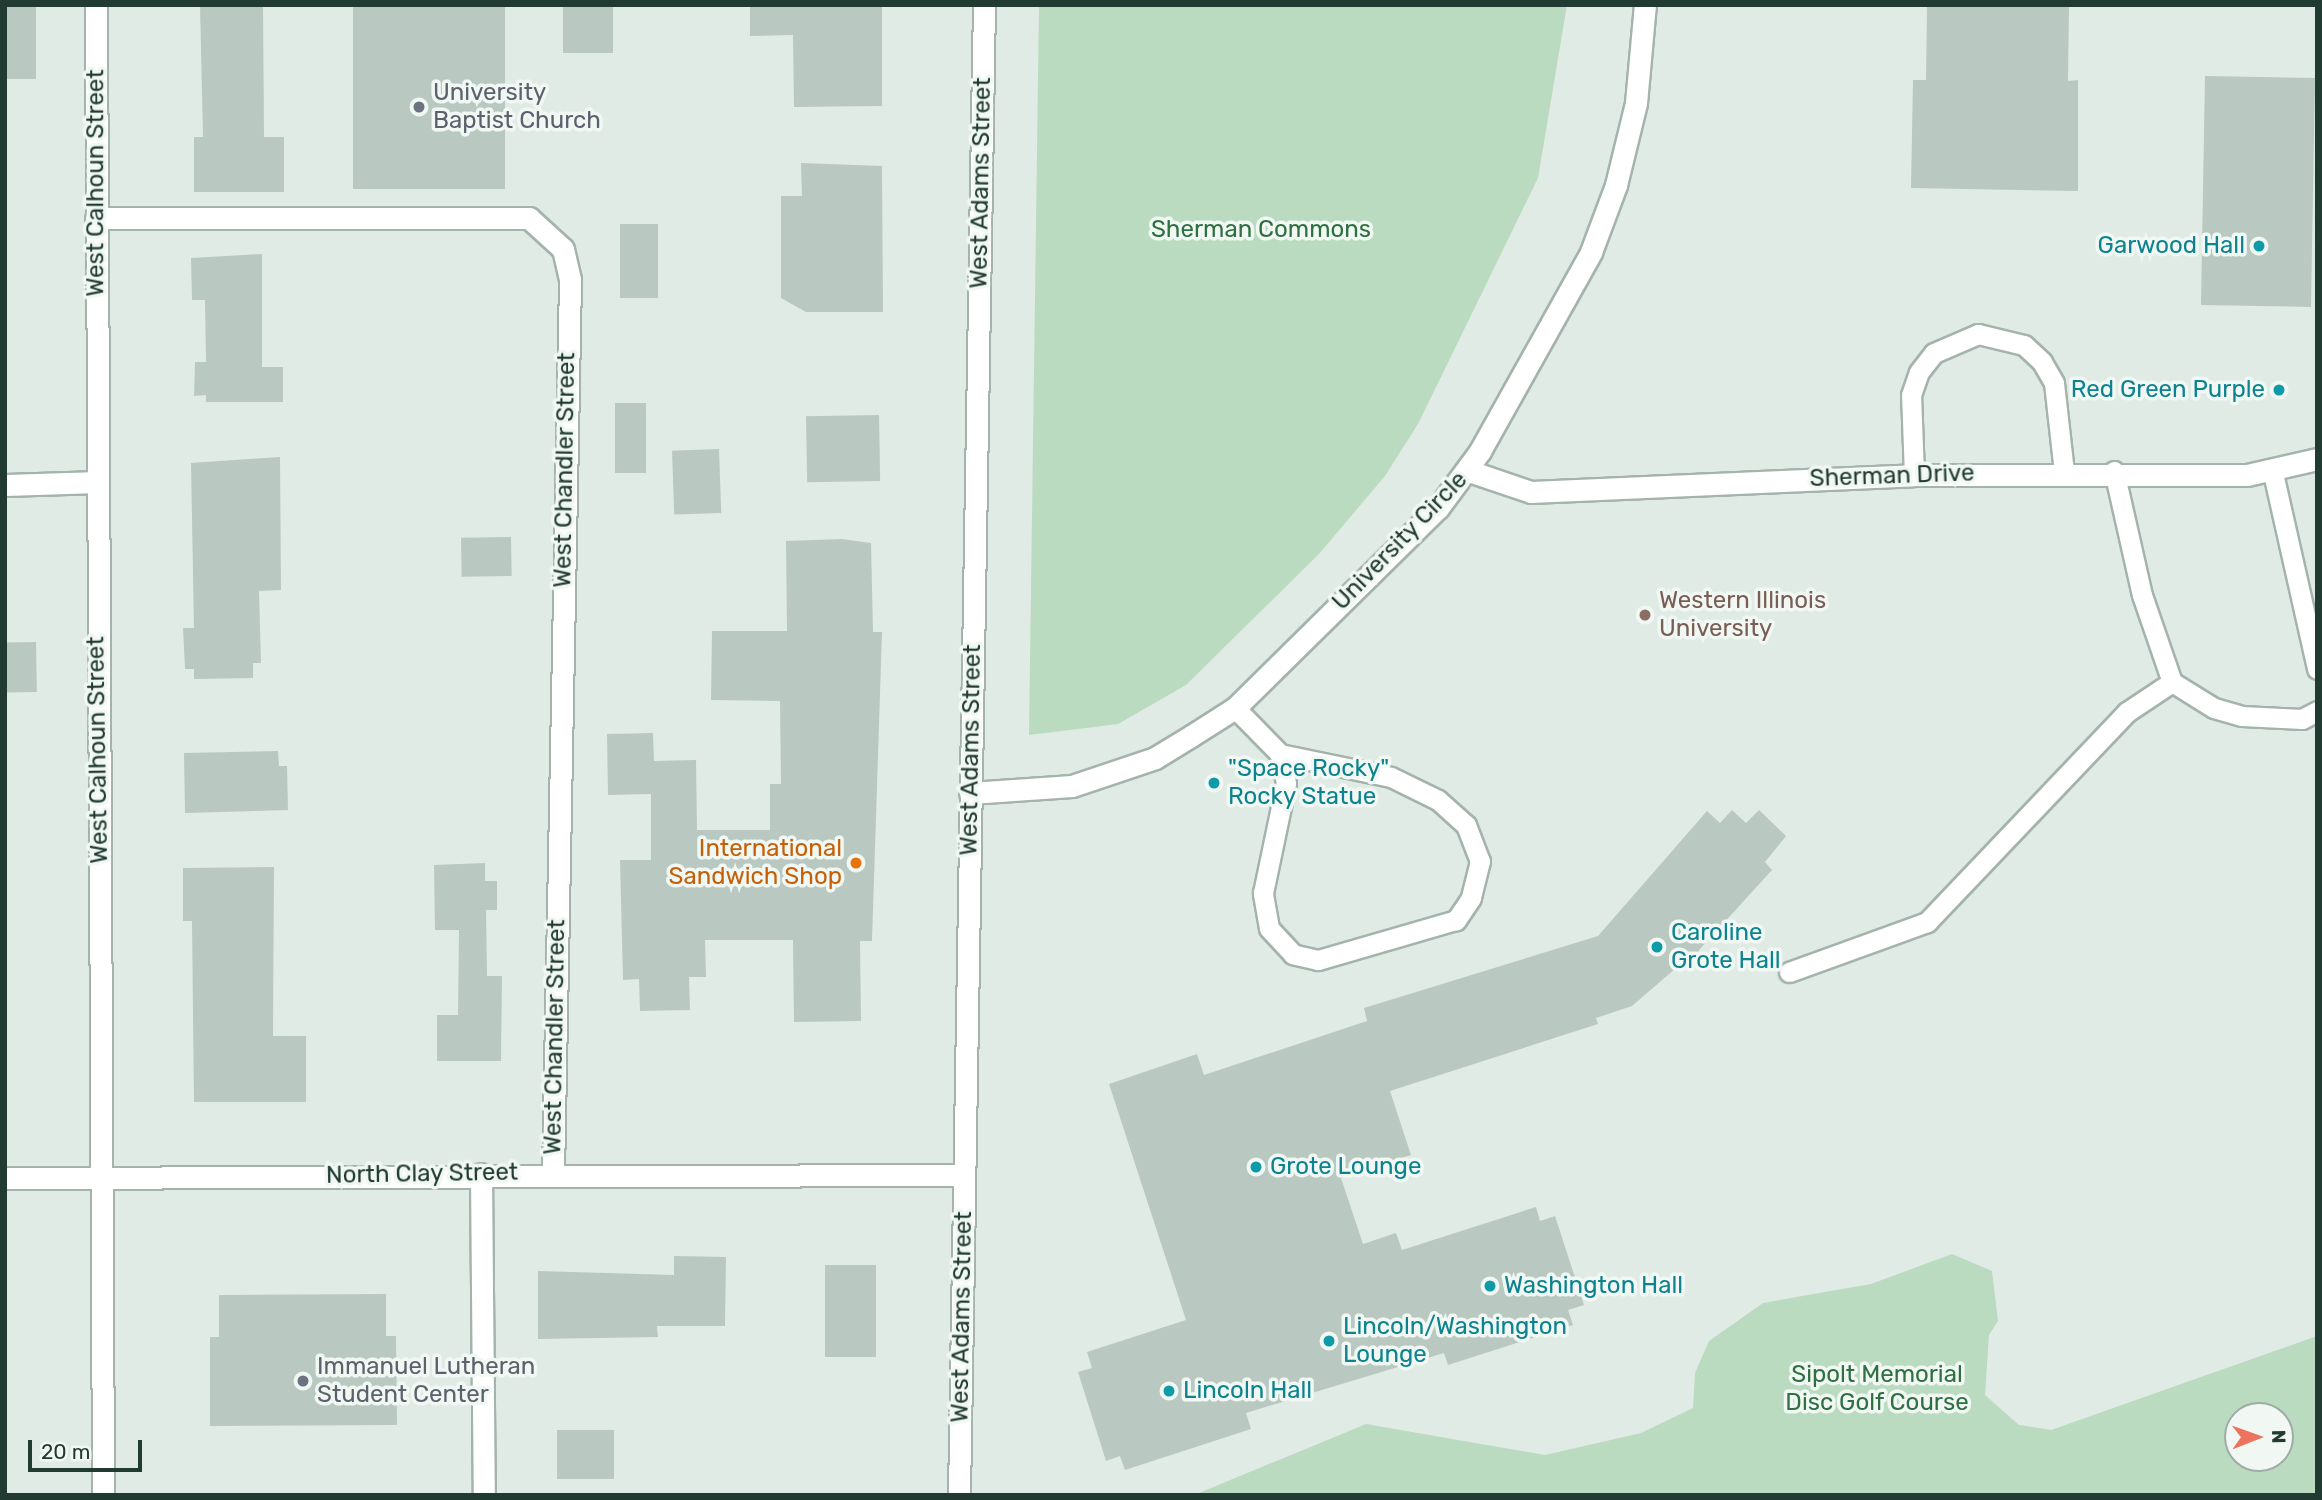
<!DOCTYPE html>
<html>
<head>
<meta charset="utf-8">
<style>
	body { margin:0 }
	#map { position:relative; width:2322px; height:1500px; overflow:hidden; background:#e1ebe5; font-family:Rubik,sans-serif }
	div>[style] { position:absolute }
	.green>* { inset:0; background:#badbc0 }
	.building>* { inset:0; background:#b9c8c1; transform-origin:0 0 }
	.roads { filter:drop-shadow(2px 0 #a4b3ac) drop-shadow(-2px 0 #a4b3ac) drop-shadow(0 2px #a4b3ac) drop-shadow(0 -2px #a4b3ac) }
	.lane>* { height:19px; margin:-9.5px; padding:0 9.5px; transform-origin:9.5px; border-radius:9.5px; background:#fff }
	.street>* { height:21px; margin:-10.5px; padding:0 10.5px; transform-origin:10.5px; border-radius:10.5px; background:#fff }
	.secondary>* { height:21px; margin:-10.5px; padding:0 10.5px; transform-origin:10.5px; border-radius:10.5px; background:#fff }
	.dots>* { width:19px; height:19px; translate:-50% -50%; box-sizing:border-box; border:4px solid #f1f8f4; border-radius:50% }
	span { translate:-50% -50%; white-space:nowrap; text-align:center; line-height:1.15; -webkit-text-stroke:7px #f1f8f4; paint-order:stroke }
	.worship-label { font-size:24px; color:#5b616d }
	.left { translate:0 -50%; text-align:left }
	.street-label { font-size:24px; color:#223b32 }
	.park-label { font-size:24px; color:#2e7041 }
	.culture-label { font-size:24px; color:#0d838f }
	.right { translate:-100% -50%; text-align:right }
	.education-label { font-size:24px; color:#785e54 }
	.food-label { font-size:24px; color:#c56008 }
	.frame { position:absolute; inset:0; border:7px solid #223b32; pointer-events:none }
	.north { position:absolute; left:2224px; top:1402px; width:70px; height:70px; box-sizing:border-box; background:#f1f8f4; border:2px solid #9eaca6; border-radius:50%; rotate:89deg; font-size:19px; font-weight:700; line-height:28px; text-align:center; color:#223b32 }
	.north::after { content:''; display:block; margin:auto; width:24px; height:32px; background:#ec735e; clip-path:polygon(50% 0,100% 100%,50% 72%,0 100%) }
	.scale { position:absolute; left:28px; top:1440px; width:114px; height:32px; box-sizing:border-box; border:4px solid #223b32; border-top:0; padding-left:9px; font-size:21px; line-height:24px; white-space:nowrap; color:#223b32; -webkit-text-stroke:5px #f1f8f4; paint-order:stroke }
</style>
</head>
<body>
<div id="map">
	<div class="green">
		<i style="clip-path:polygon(1039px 5px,1567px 5px,1538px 178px,1418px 424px,1385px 476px,1319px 554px,1186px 685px,1118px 724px,1029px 735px)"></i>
		<i style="clip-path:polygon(evenodd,1952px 1254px,1992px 1271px,1998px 1321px,1989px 1335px,1985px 1395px,2019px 1425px,2051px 1430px,2317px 1336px,2317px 1495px,1194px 1495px,1366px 1424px,1545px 1455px,1641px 1433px,1693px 1408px,1695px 1373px,1709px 1341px,1763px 1303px,1871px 1284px,1952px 1254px,2238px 1416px,2280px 1416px,2280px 1458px,2238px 1458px,2238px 1416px)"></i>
	</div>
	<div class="building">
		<i style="left:5px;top:5px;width:31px;height:74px"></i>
		<i style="clip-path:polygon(200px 5px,263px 5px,264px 137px,284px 137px,284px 192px,194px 192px,194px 137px,203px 137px)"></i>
		<i style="left:353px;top:5px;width:152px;height:184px"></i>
		<i style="left:563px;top:5px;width:50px;height:48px"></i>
		<i style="clip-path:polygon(750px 5px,882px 5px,882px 106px,794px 107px,793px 35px,750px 36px)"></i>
		<i style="clip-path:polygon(1927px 5px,2069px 5px,2068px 81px,2078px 80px,2078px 191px,1911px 188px,1913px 80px,1926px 80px)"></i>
		<i style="left:2205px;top:76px;width:110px;height:229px;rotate:1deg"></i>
		<i style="clip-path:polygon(801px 163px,882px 166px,883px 312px,806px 312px,781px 298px,781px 196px,802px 196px)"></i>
		<i style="left:620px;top:224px;width:38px;height:74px"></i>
		<i style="clip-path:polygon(262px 254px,262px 367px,283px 367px,283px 402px,206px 402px,206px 395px,194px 396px,195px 362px,206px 362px,205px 300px,192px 300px,191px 258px)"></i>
		<i style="left:615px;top:403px;width:31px;height:70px"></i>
		<i style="left:879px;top:415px;width:66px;height:73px;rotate:89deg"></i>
		<i style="left:719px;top:449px;width:64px;height:47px;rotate:88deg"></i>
		<i style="clip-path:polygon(280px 457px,281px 590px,259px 591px,261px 663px,253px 663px,253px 678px,194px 679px,194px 669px,185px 669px,183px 628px,194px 628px,191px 463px)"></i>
		<i style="left:511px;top:537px;width:39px;height:50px;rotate:89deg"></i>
		<i style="clip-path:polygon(842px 539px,871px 543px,873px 632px,882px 632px,872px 941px,860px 941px,861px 1021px,794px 1022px,793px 940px,705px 940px,706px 977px,689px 977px,690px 1010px,640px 1011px,639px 979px,623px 980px,620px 860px,651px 860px,651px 794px,608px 795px,607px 734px,653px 733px,654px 761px,696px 760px,697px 830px,770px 830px,770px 784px,781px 784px,780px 701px,711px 700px,712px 631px,787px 631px,786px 541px)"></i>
		<i style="left:36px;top:642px;width:50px;height:31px;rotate:89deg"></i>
		<i style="clip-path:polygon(278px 751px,279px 766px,287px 766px,288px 810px,185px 813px,184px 753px)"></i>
		<i style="clip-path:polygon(1732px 810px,1746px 823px,1759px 810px,1786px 836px,1765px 862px,1772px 870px,1680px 971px,1676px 968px,1632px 1006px,1596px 1018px,1598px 1024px,1390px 1091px,1411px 1155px,1341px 1178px,1363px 1244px,1396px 1233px,1402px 1250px,1536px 1207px,1540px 1221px,1555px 1216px,1584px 1305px,1568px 1310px,1573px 1325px,1448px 1365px,1444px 1353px,1246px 1413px,1251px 1429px,1125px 1470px,1120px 1456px,1106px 1461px,1078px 1372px,1092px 1368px,1087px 1352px,1186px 1320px,1109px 1084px,1197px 1054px,1204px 1075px,1367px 1021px,1364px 1008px,1598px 936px,1707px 811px,1720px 823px)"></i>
		<i style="clip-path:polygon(485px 863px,485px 881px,497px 881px,497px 910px,486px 910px,487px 976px,502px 976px,501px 1061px,437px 1061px,437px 1015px,458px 1015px,459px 930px,435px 930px,434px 865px)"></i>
		<i style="clip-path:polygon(274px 867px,273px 1036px,306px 1036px,306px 1102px,194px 1102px,192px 921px,183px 921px,183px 868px)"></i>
		<i style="clip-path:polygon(674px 1256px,726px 1257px,725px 1326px,657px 1326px,658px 1337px,538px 1339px,538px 1271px,674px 1275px)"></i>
		<i style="left:825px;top:1265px;width:51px;height:92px"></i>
		<i style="clip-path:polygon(386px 1294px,386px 1336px,396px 1336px,397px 1425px,210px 1426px,210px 1337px,219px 1337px,219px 1295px)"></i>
		<i style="left:557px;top:1430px;width:57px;height:49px"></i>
	</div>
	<div class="roads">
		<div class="lane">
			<i style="left:2114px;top:471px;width:127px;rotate:77.3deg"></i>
			<i style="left:2142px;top:595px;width:92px;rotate:71deg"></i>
			<i style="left:2172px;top:682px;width:49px;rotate:31.8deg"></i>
			<i style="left:2214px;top:708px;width:29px;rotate:16deg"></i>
			<i style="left:2242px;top:716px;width:60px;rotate:2.9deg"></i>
			<i style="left:2302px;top:719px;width:17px;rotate:-28deg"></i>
			<i style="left:2273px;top:473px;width:201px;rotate:77.3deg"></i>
			<i style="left:1914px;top:475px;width:80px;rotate:-92.1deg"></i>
			<i style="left:1911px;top:395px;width:24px;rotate:-71deg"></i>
			<i style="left:1919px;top:372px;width:24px;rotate:-52deg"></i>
			<i style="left:1934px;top:353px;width:48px;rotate:-23.4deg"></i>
			<i style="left:1978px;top:334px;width:47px;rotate:13.4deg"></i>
			<i style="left:2024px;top:345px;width:25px;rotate:43deg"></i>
			<i style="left:2042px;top:362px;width:24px;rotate:60deg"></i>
			<i style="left:2054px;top:383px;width:90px;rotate:83.6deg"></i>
			<i style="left:1235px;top:708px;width:64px;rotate:45.6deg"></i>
			<i style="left:1280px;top:754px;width:113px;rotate:11.7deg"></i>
			<i style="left:1391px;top:777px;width:52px;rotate:26.1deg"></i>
			<i style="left:1438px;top:800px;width:38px;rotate:42deg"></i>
			<i style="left:1466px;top:825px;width:39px;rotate:69deg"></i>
			<i style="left:1480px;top:861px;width:38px;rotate:104deg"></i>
			<i style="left:1471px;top:898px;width:27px;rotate:124deg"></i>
			<i style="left:1456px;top:920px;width:144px;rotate:163.8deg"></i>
			<i style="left:1318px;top:960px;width:26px;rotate:-167deg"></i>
			<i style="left:1293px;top:954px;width:35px;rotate:-133deg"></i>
			<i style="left:1269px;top:928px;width:36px;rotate:-100deg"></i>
			<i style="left:1263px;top:893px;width:112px;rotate:-78.2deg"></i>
			<i style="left:1286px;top:783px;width:30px;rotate:-102deg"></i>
			<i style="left:1789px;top:972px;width:147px;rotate:-19.9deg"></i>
			<i style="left:1927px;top:922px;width:290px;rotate:-46.4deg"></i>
			<i style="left:2127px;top:712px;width:54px;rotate:-33.7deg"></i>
		</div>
		<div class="street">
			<i style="left:96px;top:5px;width:1490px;rotate:89.73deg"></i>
			<i style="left:96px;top:218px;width:433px"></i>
			<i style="left:529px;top:218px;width:46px;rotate:42.4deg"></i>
			<i style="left:563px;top:249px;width:32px;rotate:77deg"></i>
			<i style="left:570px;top:280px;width:892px;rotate:91.09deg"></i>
			<i style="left:1469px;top:471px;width:65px;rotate:18.7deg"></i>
			<i style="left:1531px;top:492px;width:383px;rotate:-2.5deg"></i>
			<i style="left:1914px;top:475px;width:333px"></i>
			<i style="left:2247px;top:475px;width:72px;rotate:-12.9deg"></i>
			<i style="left:5px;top:485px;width:91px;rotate:-1.9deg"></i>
			<i style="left:970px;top:793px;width:102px;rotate:-3.9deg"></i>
			<i style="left:1072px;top:786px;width:88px;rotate:-18.6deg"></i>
			<i style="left:1155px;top:758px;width:42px;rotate:-31.4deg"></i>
			<i style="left:1191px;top:736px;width:52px;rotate:-32.5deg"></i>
			<i style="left:1235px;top:708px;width:285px;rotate:-44.6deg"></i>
			<i style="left:1438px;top:508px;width:71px;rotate:-53.6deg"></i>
			<i style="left:1480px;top:451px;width:228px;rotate:-60.8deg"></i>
			<i style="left:1591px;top:252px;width:72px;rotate:-69.5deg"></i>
			<i style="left:1616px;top:185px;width:84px;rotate:-76.3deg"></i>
			<i style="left:1636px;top:103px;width:98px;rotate:-84.8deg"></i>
			<i style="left:481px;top:1174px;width:321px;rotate:89.5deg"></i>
			<i style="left:5px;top:1178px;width:959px;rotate:-0.18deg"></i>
		</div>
		<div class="secondary">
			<i style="left:959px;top:1495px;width:1490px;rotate:-89.04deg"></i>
		</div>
	</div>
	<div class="dots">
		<i style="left:419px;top:107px;background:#6b7280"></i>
		<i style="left:2259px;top:246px;background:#0f9aa8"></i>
		<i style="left:2279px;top:390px;background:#0f9aa8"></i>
		<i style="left:1645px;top:615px;background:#8d6e63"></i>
		<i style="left:1214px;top:783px;background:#0f9aa8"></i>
		<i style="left:856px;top:863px;background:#e8710a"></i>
		<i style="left:1657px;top:947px;background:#0f9aa8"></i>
		<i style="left:1256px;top:1167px;background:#0f9aa8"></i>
		<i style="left:1490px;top:1286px;background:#0f9aa8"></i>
		<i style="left:1329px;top:1341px;background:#0f9aa8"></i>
		<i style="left:303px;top:1381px;background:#6b7280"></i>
		<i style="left:1169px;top:1391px;background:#0f9aa8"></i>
	</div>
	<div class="worship-label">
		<span class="left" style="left:433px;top:107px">University<br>Baptist Church</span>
		<span class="left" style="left:317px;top:1381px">Immanuel Lutheran<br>Student Center</span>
	</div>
	<div class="street-label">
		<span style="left:96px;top:183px;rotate:-90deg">West Calhoun Street</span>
		<span style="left:981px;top:183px;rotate:-89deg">West Adams Street</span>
		<span style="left:565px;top:470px;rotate:-89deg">West Chandler Street</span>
		<span style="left:1892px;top:476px;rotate:-2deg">Sherman Drive</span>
		<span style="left:1400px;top:541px;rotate:-46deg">University Circle</span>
		<span style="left:98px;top:750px;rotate:-91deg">West Calhoun Street</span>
		<span style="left:971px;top:750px;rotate:-89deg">West Adams Street</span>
		<span style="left:555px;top:1037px;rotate:-89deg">West Chandler Street</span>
		<span style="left:422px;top:1174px;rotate:-1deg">North Clay Street</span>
		<span style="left:962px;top:1317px;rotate:-89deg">West Adams Street</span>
	</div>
	<div class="park-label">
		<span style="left:1261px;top:230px">Sherman Commons</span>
		<span style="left:1877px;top:1389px">Sipolt Memorial<br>Disc Golf Course</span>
	</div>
	<div class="culture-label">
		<span class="right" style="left:2245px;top:246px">Garwood Hall</span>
		<span class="right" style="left:2265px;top:390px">Red Green Purple</span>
		<span class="left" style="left:1228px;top:783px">"Space Rocky"<br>Rocky Statue</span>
		<span class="left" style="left:1671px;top:947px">Caroline<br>Grote Hall</span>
		<span class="left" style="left:1270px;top:1167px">Grote Lounge</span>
		<span class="left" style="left:1504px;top:1286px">Washington Hall</span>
		<span class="left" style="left:1343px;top:1341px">Lincoln/Washington<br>Lounge</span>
		<span class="left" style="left:1183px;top:1391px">Lincoln Hall</span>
	</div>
	<div class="education-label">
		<span class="left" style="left:1659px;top:615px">Western Illinois<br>University</span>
	</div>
	<div class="food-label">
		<span class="right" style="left:842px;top:863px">International<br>Sandwich Shop</span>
	</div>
	<div class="frame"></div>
	<div class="north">N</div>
	<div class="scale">20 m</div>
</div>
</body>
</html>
